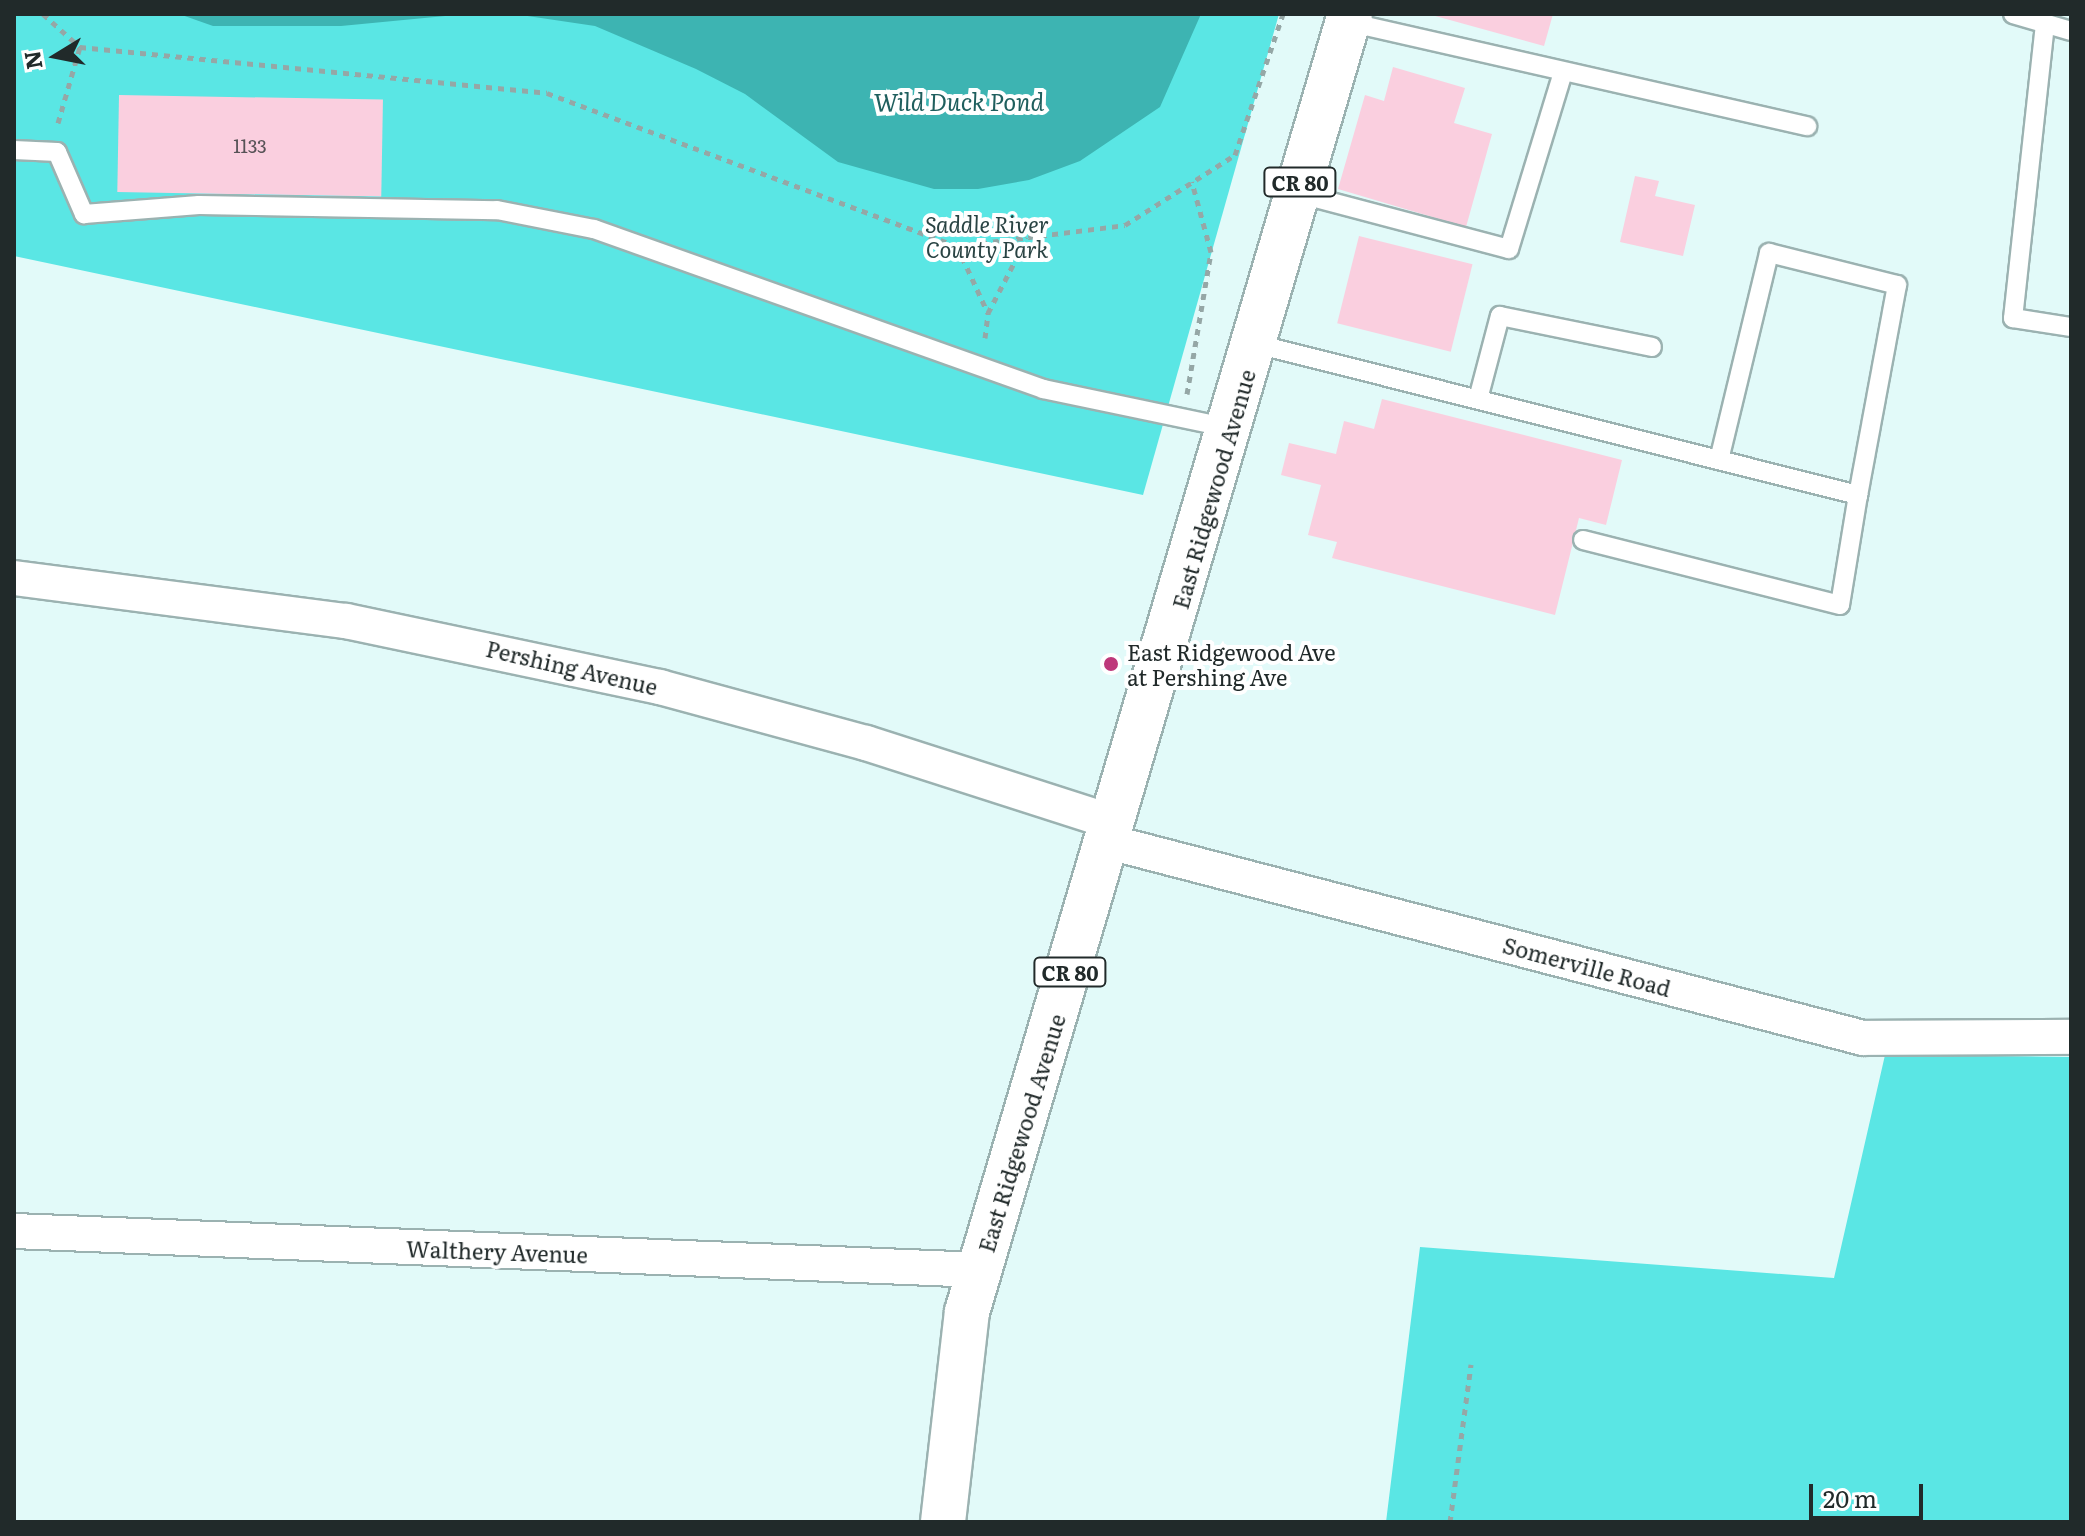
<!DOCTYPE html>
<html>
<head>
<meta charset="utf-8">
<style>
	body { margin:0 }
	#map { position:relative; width:2085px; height:1536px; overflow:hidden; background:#e2faf9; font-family:Literata,serif }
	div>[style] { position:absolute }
	.green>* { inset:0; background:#5ae6e4 }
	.water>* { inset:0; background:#3db4b2 }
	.building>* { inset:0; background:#facfdf; transform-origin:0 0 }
	.path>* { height:5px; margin-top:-2.5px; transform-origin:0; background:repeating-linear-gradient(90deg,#95a7a6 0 6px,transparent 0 12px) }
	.roads { filter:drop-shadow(2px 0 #9bb2b1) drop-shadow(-2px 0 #9bb2b1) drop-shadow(0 2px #9bb2b1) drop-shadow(0 -2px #9bb2b1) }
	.service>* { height:18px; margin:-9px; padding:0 9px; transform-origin:9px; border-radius:9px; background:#fff }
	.minor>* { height:34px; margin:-17px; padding:0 17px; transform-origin:17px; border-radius:17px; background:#fff }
	.primary>* { height:44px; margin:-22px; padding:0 22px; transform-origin:22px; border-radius:22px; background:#fff }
	.dots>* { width:22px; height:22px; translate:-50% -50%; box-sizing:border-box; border:4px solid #fff; border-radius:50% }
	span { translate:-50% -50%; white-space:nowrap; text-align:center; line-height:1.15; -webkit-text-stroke:8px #fff; paint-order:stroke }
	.number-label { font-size:18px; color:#575357 }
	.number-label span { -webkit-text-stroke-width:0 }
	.shield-label span { padding:2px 6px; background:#fff; border:2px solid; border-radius:6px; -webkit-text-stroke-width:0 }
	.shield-label { font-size:20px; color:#212a2a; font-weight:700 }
	.park-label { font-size:22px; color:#294343; font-style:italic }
	.street-label { font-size:22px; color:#212a2a }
	.poi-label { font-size:22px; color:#212a2a }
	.left { translate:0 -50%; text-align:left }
	.water-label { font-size:24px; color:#1f5f5e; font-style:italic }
	.frame { position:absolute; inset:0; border:16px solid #212a2a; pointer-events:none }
	.north { position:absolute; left:16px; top:16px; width:80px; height:80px; -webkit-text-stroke:6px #fff; paint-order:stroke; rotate:260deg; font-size:22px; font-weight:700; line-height:32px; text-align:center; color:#212a2a }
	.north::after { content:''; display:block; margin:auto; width:28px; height:36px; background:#212a2a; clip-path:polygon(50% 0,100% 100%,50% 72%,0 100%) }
	.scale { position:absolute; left:1809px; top:1484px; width:114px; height:36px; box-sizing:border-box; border:4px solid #212a2a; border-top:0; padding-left:10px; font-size:24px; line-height:28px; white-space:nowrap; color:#212a2a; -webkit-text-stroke:6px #fff; paint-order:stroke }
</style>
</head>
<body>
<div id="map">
	<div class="green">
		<i style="clip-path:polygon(14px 14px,1279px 14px,1143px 495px,14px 256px)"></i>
		<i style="clip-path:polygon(1885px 1055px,2071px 1057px,2071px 1522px,1386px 1522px,1420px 1247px,1834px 1278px)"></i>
	</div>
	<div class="water">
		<i style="clip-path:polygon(179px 14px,466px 14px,341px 26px,213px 26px)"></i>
		<i style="clip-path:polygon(514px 14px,1201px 14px,1160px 107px,1080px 161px,1029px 180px,978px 189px,934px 189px,838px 162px,745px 94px,696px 69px,595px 26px)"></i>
	</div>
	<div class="building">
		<i style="clip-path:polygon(1428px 14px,1553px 14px,1544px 46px)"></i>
		<i style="clip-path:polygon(1393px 67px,1465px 88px,1454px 123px,1492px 134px,1466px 227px,1338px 189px,1365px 95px,1384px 101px)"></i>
		<i style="left:119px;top:95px;width:264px;height:97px;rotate:1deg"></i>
		<i style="clip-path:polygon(1635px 176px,1659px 181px,1655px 196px,1695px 205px,1683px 256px,1620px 242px)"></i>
		<i style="left:1359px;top:236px;width:117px;height:90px;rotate:14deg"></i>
		<i style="clip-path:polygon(1382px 399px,1622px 460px,1606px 525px,1579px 518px,1555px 615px,1332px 558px,1337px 542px,1308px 535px,1321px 485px,1281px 475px,1289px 443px,1336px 454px,1344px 421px,1374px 429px)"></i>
	</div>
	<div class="path">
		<i style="left:43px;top:14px;width:50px;rotate:41.7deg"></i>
		<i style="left:80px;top:47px;width:469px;rotate:5.6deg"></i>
		<i style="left:547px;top:93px;width:438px;rotate:20.5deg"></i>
		<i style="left:957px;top:246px;width:169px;rotate:-7.1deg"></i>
		<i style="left:1125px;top:225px;width:130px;rotate:-32.5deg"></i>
		<i style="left:1235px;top:155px;width:149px;rotate:-71.2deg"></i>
		<i style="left:58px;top:123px;width:79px;rotate:-73.9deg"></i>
		<i style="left:957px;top:246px;width:74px;rotate:65.2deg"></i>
		<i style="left:985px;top:338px;width:25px;rotate:-83deg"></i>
		<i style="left:988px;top:313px;width:85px;rotate:-62.5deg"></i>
		<i style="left:1187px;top:394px;width:144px;rotate:-80.4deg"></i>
		<i style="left:1211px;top:252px;width:73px;rotate:-105.2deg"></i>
		<i style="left:1450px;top:1522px;width:159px;rotate:-82.4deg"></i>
	</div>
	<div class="roads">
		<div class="service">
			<i style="left:2013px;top:14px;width:60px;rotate:16.3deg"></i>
			<i style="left:1348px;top:22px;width:471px;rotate:12.8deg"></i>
			<i style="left:2045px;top:24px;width:296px;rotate:96.2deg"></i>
			<i style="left:2013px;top:318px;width:59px;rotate:8.8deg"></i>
			<i style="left:14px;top:150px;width:43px;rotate:2.7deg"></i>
			<i style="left:57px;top:152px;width:68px;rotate:66.5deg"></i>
			<i style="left:84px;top:214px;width:115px;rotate:-4.5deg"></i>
			<i style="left:199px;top:205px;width:298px;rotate:1deg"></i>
			<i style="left:497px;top:210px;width:99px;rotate:11.1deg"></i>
			<i style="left:594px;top:229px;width:477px;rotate:19.6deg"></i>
			<i style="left:1043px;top:389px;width:190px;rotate:11.8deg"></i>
			<i style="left:1297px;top:193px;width:219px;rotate:14.8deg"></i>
			<i style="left:1509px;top:249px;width:185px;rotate:-73deg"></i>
			<i style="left:1256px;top:344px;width:621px;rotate:14.08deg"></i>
			<i style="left:1858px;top:495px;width:111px;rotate:99.3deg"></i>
			<i style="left:1840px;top:605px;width:265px;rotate:-165.8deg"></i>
			<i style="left:1478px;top:399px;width:86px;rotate:-75.2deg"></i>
			<i style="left:1500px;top:316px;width:155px;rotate:11.5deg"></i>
			<i style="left:1719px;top:460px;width:213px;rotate:-76.4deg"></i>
			<i style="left:1769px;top:253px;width:132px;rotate:14deg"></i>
			<i style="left:1897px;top:285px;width:214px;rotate:100.5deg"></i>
		</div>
		<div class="minor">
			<i style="left:14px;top:578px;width:335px;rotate:7.4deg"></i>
			<i style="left:346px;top:621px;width:321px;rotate:11.9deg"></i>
			<i style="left:660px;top:687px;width:213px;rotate:15.2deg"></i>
			<i style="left:866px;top:743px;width:262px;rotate:17.8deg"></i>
			<i style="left:1109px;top:842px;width:779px;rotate:14.57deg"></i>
			<i style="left:1863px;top:1038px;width:208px;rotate:-0.3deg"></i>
			<i style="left:14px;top:1231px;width:967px;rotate:2.31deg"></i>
		</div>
		<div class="primary">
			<i style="left:943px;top:1522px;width:211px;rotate:-83.5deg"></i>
			<i style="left:967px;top:1312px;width:1353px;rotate:-73.56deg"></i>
		</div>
	</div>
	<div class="dots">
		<i style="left:1111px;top:664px;background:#be387a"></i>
	</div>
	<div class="number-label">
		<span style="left:250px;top:146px">1133</span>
	</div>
	<div class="shield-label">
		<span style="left:1300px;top:182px">CR 80</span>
		<span style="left:1070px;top:972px">CR 80</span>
	</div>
	<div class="park-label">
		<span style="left:987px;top:236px">Saddle River<br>County Park</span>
	</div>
	<div class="street-label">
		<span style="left:1213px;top:489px;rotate:-74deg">East Ridgewood Avenue</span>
		<span style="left:572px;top:667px;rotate:13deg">Pershing Avenue</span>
		<span style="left:1587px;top:966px;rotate:15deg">Somerville Road</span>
		<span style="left:1021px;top:1133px;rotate:-73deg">East Ridgewood Avenue</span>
		<span style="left:497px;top:1251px;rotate:2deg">Walthery Avenue</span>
	</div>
	<div class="poi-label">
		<span class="left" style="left:1127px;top:664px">East Ridgewood Ave<br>at Pershing Ave</span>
	</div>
	<div class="water-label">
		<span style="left:959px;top:101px">Wild Duck Pond</span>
	</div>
	<div class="frame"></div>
	<div class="north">N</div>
	<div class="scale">20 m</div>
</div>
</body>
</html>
